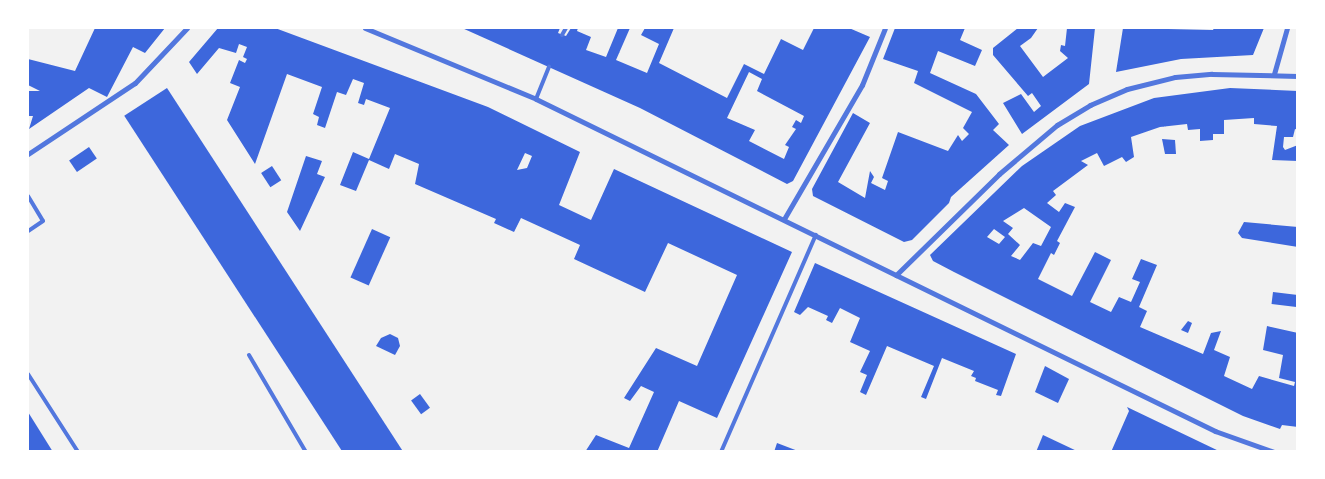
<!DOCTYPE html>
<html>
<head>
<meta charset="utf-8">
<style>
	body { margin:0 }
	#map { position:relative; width:1325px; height:479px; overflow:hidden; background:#f2f2f2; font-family:"Sofia Sans Condensed",sans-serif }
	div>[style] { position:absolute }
	.building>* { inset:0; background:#3d67dc; transform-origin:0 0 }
	.service>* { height:4px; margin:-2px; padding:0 2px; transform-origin:2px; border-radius:2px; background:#5277de }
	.minor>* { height:5px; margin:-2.5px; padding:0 2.5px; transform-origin:2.5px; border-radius:2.5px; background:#5277de }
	span { translate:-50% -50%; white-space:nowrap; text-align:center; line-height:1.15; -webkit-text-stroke:4px #fff; paint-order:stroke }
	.frame { position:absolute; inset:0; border:29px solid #fff; pointer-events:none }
</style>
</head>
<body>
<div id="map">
	<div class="building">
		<i style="clip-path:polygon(95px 28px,165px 28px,145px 53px,133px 47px,107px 97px,89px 88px,29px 129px,33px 116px,28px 116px,28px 91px,40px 91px,28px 85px,28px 59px,75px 71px)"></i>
		<i style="clip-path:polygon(evenodd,218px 28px,275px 28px,488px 107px,580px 152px,559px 205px,591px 220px,614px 169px,792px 252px,717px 418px,679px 401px,657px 452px,585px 452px,596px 435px,629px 448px,654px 392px,641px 386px,630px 401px,624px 398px,656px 348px,697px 366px,737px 275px,668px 243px,645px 292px,574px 259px,580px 245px,521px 218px,514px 232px,494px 223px,496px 219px,415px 184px,419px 164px,395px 154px,389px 169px,369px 160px,356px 191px,340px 185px,353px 152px,369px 159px,390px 108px,366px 99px,364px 105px,358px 103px,364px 83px,353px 79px,346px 95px,337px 92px,325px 128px,317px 125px,319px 117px,313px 114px,322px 87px,287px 74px,255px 164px,227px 120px,240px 87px,230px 83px,239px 60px,245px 63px,247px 59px,243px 57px,247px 47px,239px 44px,236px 53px,219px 48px,197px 74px,189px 62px,218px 28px,525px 153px,532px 156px,527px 168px,517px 170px,525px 153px)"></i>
		<i style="clip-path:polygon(evenodd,462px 28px,560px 28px,558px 33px,566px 36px,571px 28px,578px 28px,577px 31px,591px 37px,586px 50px,606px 57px,618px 28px,630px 28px,616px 60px,647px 73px,659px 44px,641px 35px,645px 28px,674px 28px,659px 63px,727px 98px,744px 64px,764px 74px,781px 39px,803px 50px,814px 28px,849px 28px,870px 37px,793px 181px,787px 184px,640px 108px,462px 28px,749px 72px,762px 79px,757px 91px,804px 116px,801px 123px,796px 120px,792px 127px,796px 129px,785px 145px,789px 147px,784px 159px,749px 141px,755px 130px,727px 118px,749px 72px)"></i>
		<i style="clip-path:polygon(895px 28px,965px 28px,960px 40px,982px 50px,975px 66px,938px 51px,930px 73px,976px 94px,999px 124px,993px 130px,1009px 145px,951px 197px,949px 203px,912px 240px,904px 242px,813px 196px,812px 189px,853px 113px,870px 123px,838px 182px,865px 198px,870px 171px,874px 177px,871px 183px,885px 190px,888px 181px,882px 178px,898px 132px,948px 151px,958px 135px,962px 141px,969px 134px,963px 128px,972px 112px,914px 83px,918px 71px,883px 59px)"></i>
		<i style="clip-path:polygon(1018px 28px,1038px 28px,1031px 38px,1020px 46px,1043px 77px,1068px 58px,1060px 51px,1061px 45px,1065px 46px,1067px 28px,1095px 28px,1089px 84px,1022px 134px,1003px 103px,1021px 94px,1034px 112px,1041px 106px,1032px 93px,1028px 96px,993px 55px,993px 48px)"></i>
		<i style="clip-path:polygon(1123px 28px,1213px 30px,1214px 28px,1264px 28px,1253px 55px,1181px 59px,1116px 72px)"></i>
		<i style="left:167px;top:88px;width:434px;height:51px;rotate:57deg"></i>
		<i style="clip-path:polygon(evenodd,1230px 88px,1298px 91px,1298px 130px,1295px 129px,1293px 137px,1284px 137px,1283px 147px,1285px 150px,1298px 145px,1298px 161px,1272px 160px,1277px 126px,1254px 124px,1254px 118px,1224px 120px,1224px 134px,1213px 134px,1213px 140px,1200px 141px,1200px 129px,1188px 130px,1187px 124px,1160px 127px,1131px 137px,1134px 157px,1126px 162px,1122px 157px,1104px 166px,1097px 153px,1081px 161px,1088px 165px,1053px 191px,1056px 195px,1047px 203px,1059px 212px,1065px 203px,1075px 207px,1057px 241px,1060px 243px,1054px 255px,1051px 253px,1038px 279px,1072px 296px,1095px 252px,1111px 260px,1090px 302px,1111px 312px,1119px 297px,1131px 302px,1140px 282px,1132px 279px,1141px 259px,1157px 265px,1139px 307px,1147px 311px,1140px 327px,1203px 354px,1211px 333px,1221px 331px,1214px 350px,1230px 357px,1224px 376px,1252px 389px,1259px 376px,1294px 386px,1295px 382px,1279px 378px,1283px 355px,1263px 350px,1267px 326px,1298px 333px,1298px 427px,1282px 425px,1280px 429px,1243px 416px,954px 272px,933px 261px,930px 255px,1022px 166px,1080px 126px,1154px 98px,1230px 88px,1024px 208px,1051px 227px,1041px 246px,1033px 243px,1020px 260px,1011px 256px,1020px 245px,1008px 234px,1013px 228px,1003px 221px,1024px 208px,1230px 88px,994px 229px,1005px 237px,999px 244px,987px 237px,994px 229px)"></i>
		<i style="clip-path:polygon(1162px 139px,1175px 140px,1176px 154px,1165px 154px)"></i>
		<i style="left:89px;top:147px;width:14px;height:24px;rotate:56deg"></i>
		<i style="clip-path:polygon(306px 156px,322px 161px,317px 174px,325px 177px,300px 231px,287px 212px)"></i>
		<i style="left:272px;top:166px;width:17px;height:13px;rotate:57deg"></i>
		<i style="clip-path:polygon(1244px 222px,1298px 227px,1298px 247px,1242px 238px,1238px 233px)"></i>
		<i style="left:372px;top:229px;width:20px;height:53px;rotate:24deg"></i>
		<i style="clip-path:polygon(815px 263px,1016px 354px,1001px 396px,996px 395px,998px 390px,975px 381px,976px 378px,971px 376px,974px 371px,942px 358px,926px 399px,921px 397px,934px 366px,887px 346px,866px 395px,860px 392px,867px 375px,860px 372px,870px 351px,850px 342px,860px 318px,840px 308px,832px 323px,826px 320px,828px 316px,808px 307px,800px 315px,794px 312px)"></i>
		<i style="left:1273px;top:292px;width:25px;height:12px;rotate:7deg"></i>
		<i style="clip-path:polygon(1188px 321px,1192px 323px,1188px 333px,1181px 330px)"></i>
		<i style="clip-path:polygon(390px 334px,398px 338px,400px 346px,395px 355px,376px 346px,381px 338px)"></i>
		<i style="clip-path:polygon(1045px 366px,1069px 379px,1058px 403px,1035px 392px)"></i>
		<i style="left:420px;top:394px;width:17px;height:11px;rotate:54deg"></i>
		<i style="clip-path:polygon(1127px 407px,1221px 452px,1111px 452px,1129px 411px)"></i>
		<i style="clip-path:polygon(28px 412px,53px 452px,28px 452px)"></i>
		<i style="clip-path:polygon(1043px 435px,1079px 452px,1036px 452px)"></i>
		<i style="clip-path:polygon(777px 443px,798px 451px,798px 452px,774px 452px)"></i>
	</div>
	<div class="service">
		<i style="left:562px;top:35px;width:8px;rotate:-60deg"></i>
		<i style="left:536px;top:99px;width:35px;rotate:-68deg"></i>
		<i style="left:28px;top:196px;width:29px;rotate:59deg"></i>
		<i style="left:43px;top:221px;width:18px;rotate:146deg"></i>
		<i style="left:249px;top:355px;width:113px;rotate:59.6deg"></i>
		<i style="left:28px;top:374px;width:93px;rotate:57.3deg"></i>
		<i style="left:721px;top:452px;width:237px;rotate:-66.4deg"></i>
	</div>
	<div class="minor">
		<i style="left:365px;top:28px;width:185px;rotate:22.5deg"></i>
		<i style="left:536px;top:99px;width:756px;rotate:26.06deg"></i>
		<i style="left:1215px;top:431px;width:63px;rotate:19.6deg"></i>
		<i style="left:1274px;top:74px;width:48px;rotate:-74.2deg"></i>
		<i style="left:28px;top:154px;width:128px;rotate:-33.6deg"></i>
		<i style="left:135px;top:83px;width:76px;rotate:-46.6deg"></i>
		<i style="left:784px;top:219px;width:155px;rotate:-59.8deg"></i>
		<i style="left:862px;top:85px;width:61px;rotate:-68deg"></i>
		<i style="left:896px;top:275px;width:144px;rotate:-44.4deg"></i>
		<i style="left:999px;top:174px;width:76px;rotate:-40.2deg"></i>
		<i style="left:1057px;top:125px;width:39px;rotate:-31deg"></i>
		<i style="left:1090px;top:105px;width:40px;rotate:-23.4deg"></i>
		<i style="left:1127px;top:89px;width:49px;rotate:-14deg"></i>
		<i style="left:1175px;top:77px;width:37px;rotate:-5deg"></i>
		<i style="left:1212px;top:74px;width:86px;rotate:1.3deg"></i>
	</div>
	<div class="frame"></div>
</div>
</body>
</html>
